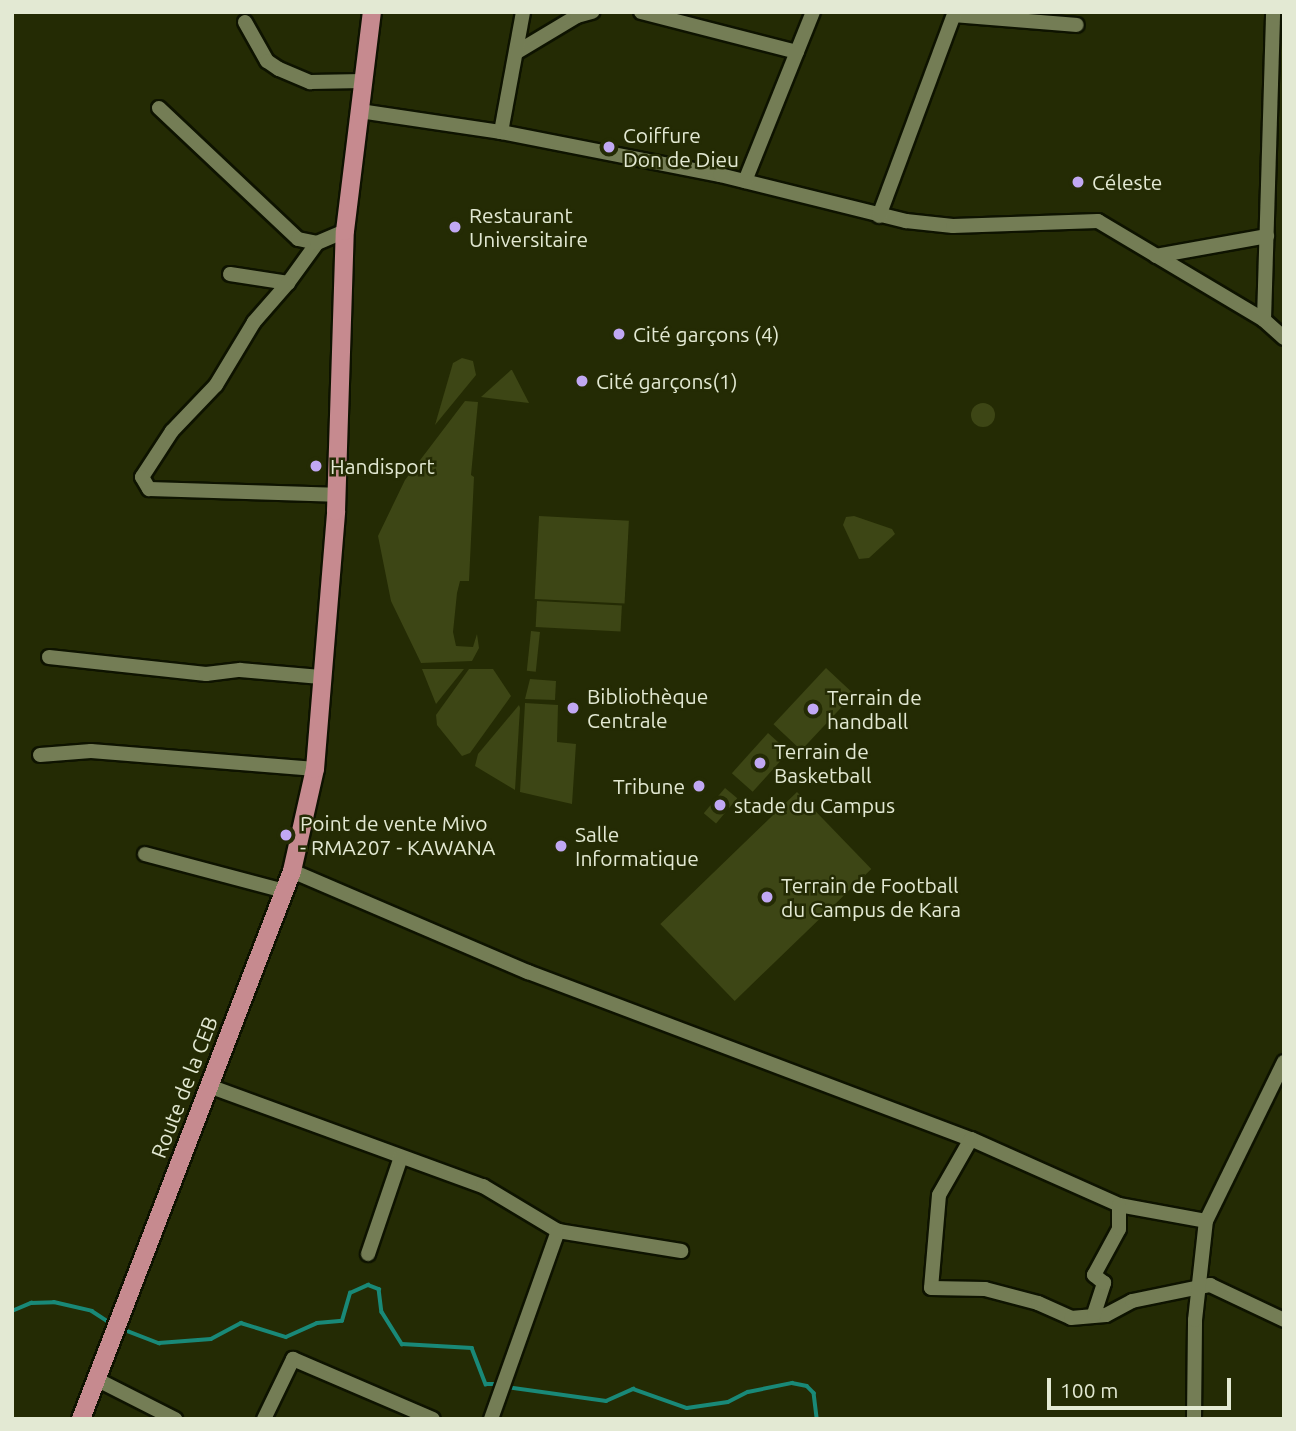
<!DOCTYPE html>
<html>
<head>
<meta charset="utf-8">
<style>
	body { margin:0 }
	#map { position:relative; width:1296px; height:1431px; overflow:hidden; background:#242b04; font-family:Ubuntu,sans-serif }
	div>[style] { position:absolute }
	.green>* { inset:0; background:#3d4615; transform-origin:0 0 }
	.round { border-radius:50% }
	.stream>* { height:3.5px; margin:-1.75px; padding:0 1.75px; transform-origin:1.75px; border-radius:1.75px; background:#198978 }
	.roads { filter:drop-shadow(2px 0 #0e1300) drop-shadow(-2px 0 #0e1300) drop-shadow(0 2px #0e1300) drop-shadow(0 -2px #0e1300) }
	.minor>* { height:14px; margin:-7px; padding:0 7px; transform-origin:7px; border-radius:7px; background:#747d55 }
	.major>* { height:18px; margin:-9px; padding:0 9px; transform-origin:9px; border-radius:9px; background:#c68a8f }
	.dots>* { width:19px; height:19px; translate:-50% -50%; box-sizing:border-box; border:4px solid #242b04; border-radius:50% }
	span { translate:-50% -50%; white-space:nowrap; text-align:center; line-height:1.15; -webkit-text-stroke:5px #242b04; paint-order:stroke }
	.poi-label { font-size:21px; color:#e3e9d3 }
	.left { translate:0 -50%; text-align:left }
	.right { translate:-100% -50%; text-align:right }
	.street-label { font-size:21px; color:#e3e9d3 }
	.frame { position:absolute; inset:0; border:14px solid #e3e9d3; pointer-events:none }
	.scale { position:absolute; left:1047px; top:1378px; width:184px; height:32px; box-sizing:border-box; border:4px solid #e3e9d3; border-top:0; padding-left:9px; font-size:21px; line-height:24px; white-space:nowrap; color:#e3e9d3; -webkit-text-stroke:5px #242b04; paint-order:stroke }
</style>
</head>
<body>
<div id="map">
	<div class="green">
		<i style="clip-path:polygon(462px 358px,473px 361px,476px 375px,435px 425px,453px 363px)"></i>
		<i style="clip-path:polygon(512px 370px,529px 403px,481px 397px,511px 370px)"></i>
		<i style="clip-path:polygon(465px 401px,478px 402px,471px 475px,474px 477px,469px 581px,460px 581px,457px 593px,453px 632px,456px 646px,473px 647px,477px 634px,479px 648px,472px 661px,421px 663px,391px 601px,378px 536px,405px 480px)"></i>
		<i class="round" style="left:971px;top:403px;width:24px;height:24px"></i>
		<i style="left:539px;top:516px;width:90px;height:83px;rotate:3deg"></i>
		<i style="clip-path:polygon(854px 516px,892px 529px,895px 534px,869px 558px,859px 559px,843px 525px,846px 517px)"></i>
		<i style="left:537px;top:601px;width:85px;height:26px;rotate:3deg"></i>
		<i style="left:531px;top:631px;width:9px;height:40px;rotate:6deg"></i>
		<i style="left:826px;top:668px;width:38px;height:77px;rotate:43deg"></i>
		<i style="clip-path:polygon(422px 669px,464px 669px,436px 704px)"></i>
		<i style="clip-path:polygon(469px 669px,493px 669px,511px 696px,470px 753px,462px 756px,437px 725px,436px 715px)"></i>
		<i style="clip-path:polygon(530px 679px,556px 681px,555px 700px,525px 699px)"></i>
		<i style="clip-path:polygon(525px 703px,558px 705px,557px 742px,576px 744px,572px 804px,520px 792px)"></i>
		<i style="clip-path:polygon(519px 705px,520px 708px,515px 790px,475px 766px,478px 754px)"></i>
		<i style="left:768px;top:733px;width:28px;height:54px;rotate:42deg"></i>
		<i style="left:725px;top:788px;width:16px;height:33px;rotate:40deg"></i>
		<i style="left:797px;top:792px;width:107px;height:190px;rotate:46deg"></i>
	</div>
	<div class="stream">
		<i style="left:12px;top:1311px;width:21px;rotate:-23deg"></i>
		<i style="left:31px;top:1303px;width:23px;rotate:-2deg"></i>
		<i style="left:54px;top:1302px;width:39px;rotate:13deg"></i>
		<i style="left:92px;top:1311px;width:24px;rotate:33deg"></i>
		<i style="left:122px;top:1329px;width:40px;rotate:21deg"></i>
		<i style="left:159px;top:1343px;width:52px;rotate:-4.4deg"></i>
		<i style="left:211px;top:1339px;width:34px;rotate:-28deg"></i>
		<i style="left:241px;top:1323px;width:47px;rotate:17.3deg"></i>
		<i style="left:286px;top:1337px;width:34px;rotate:-24deg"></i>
		<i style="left:317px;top:1323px;width:25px;rotate:-5deg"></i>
		<i style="left:342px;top:1321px;width:29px;rotate:-74deg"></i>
		<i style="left:350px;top:1293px;width:20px;rotate:-24deg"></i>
		<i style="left:368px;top:1285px;width:12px;rotate:20deg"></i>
		<i style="left:379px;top:1289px;width:23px;rotate:83deg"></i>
		<i style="left:382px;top:1312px;width:38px;rotate:58deg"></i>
		<i style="left:402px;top:1344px;width:70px;rotate:3.3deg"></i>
		<i style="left:472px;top:1348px;width:39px;rotate:69deg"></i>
		<i style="left:486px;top:1384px;width:14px"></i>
		<i style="left:507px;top:1387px;width:100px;rotate:8deg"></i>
		<i style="left:606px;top:1401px;width:30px;rotate:-24deg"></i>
		<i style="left:633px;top:1389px;width:57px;rotate:19.4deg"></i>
		<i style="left:687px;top:1408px;width:41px;rotate:-8.3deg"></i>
		<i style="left:728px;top:1402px;width:22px;rotate:-27deg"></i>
		<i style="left:748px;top:1392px;width:45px;rotate:-11.6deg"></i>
		<i style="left:792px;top:1383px;width:15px;rotate:11deg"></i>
		<i style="left:807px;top:1386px;width:10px;rotate:45deg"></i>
		<i style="left:814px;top:1393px;width:26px;rotate:83deg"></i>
	</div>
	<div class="roads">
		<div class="minor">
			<i style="left:641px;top:12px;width:161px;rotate:14.4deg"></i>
			<i style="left:954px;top:15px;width:123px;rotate:4.6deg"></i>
			<i style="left:245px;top:22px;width:45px;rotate:60.6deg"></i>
			<i style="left:267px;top:61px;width:14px;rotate:34deg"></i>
			<i style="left:279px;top:69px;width:34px;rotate:23deg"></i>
			<i style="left:310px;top:82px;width:53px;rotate:-1.1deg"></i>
			<i style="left:517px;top:52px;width:70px;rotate:-31deg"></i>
			<i style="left:577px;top:16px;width:16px;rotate:-15deg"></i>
			<i style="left:159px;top:108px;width:191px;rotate:43.3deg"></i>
			<i style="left:298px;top:239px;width:19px;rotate:12deg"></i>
			<i style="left:360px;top:111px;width:143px;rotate:8.5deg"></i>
			<i style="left:501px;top:132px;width:223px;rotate:11.1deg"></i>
			<i style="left:720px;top:175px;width:192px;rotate:13.9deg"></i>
			<i style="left:906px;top:221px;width:47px;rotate:6.1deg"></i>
			<i style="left:953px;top:226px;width:145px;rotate:-2deg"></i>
			<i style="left:1098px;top:221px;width:193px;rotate:30.8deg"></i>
			<i style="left:1264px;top:320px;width:27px;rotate:42deg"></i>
			<i style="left:501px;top:132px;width:122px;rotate:-79.6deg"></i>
			<i style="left:745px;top:181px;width:182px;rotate:-68.1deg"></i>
			<i style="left:879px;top:216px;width:218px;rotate:-69.6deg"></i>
			<i style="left:1156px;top:256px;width:113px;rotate:-10.2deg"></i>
			<i style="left:230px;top:274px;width:59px;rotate:8.8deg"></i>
			<i style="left:288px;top:283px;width:49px;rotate:-54.1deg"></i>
			<i style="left:317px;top:243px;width:30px;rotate:-23deg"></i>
			<i style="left:288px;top:283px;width:52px;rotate:131.1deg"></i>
			<i style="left:254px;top:322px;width:74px;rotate:121.1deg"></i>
			<i style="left:216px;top:385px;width:64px;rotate:133.7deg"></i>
			<i style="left:172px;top:431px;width:55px;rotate:123.1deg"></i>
			<i style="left:142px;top:477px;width:14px;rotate:60deg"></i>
			<i style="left:149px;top:489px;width:186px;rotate:1.8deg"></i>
			<i style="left:1264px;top:320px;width:308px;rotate:-88.3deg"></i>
			<i style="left:49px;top:657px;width:158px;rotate:6.2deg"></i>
			<i style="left:206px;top:674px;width:34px;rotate:-7deg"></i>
			<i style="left:240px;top:670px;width:81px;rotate:4.9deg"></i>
			<i style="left:40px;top:755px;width:51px;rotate:-4.5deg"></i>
			<i style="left:91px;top:751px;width:225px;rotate:4.6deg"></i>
			<i style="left:145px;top:854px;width:144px;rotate:14.9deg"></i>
			<i style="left:292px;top:871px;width:257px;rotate:23.2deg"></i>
			<i style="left:528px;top:972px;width:473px;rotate:20.7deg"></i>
			<i style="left:971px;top:1139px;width:162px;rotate:24deg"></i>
			<i style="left:1119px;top:1205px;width:88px;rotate:10.4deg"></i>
			<i style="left:1206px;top:1221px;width:177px;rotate:-63.9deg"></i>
			<i style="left:209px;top:1086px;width:292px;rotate:20.1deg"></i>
			<i style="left:483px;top:1186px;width:87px;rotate:31deg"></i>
			<i style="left:558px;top:1231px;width:125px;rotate:9.2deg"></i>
			<i style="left:971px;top:1139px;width:64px;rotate:119.7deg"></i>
			<i style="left:939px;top:1195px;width:93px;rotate:94.9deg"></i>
			<i style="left:931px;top:1288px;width:54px;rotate:1.1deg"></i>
			<i style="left:985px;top:1289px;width:55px;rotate:14.8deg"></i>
			<i style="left:1038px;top:1303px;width:36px;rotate:24deg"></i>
			<i style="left:1071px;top:1318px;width:35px;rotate:-5deg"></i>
			<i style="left:1106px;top:1315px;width:30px;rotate:-28deg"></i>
			<i style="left:1132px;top:1301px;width:80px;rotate:-11.6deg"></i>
			<i style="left:1210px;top:1285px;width:82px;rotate:25.3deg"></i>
			<i style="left:368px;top:1254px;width:102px;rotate:-71.2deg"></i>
			<i style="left:1094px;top:1314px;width:33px;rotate:-72deg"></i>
			<i style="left:1104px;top:1283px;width:13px;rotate:-141deg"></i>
			<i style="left:1094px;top:1275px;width:52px;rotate:-61.5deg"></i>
			<i style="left:1119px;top:1229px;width:24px;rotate:-90deg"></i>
			<i style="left:96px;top:1379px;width:89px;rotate:26.9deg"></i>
			<i style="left:264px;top:1419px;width:67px;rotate:-64.2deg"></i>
			<i style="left:293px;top:1359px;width:152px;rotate:23.2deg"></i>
			<i style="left:491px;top:1419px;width:200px;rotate:-70.4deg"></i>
			<i style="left:1194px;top:1419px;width:99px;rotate:-89.4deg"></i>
			<i style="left:1195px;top:1320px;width:100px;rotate:-83.7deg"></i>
		</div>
		<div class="major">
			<i style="left:81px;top:1419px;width:587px;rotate:-68.94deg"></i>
			<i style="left:292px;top:871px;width:105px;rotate:-77.3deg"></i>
			<i style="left:315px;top:769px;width:259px;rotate:-85.3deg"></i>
			<i style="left:336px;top:511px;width:280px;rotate:-88.2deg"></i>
			<i style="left:345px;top:231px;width:221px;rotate:-83deg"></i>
		</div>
	</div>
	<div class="dots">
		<i style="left:609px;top:147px;background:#c1a8f3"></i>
		<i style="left:1078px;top:182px;background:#c1a8f3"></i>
		<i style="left:455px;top:227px;background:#c1a8f3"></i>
		<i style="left:619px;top:334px;background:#c1a8f3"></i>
		<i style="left:582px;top:381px;background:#c1a8f3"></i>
		<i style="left:316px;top:466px;background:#c1a8f3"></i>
		<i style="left:573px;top:708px;background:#c1a8f3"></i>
		<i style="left:813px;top:709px;background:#c1a8f3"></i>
		<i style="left:760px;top:763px;background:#c1a8f3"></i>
		<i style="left:699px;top:786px;background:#c1a8f3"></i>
		<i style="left:720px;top:805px;background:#c1a8f3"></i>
		<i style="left:286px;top:835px;background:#c1a8f3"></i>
		<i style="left:561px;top:846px;background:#c1a8f3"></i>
		<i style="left:767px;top:897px;background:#c1a8f3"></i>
	</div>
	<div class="poi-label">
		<span class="left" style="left:623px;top:147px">Coiffure<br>Don de Dieu</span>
		<span class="left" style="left:1092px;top:182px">Céleste</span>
		<span class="left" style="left:469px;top:227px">Restaurant<br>Universitaire</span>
		<span class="left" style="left:633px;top:334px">Cité garçons (4)</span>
		<span class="left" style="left:596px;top:381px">Cité garçons(1)</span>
		<span class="left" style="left:330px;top:466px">Handisport</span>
		<span class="left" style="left:587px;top:708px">Bibliothèque<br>Centrale</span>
		<span class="left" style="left:827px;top:709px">Terrain de<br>handball</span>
		<span class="left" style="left:774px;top:763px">Terrain de<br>Basketball</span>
		<span class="right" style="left:685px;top:786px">Tribune</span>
		<span class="left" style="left:734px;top:805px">stade du Campus</span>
		<span class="left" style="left:300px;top:835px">Point de vente Mivo<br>- RMA207 - KAWANA</span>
		<span class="left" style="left:575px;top:846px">Salle<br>Informatique</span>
		<span class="left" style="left:781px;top:897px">Terrain de Football<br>du Campus de Kara</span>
	</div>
	<div class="street-label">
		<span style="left:184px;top:1087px;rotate:-69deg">Route de la CEB</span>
	</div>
	<div class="frame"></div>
	<div class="scale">100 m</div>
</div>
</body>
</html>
